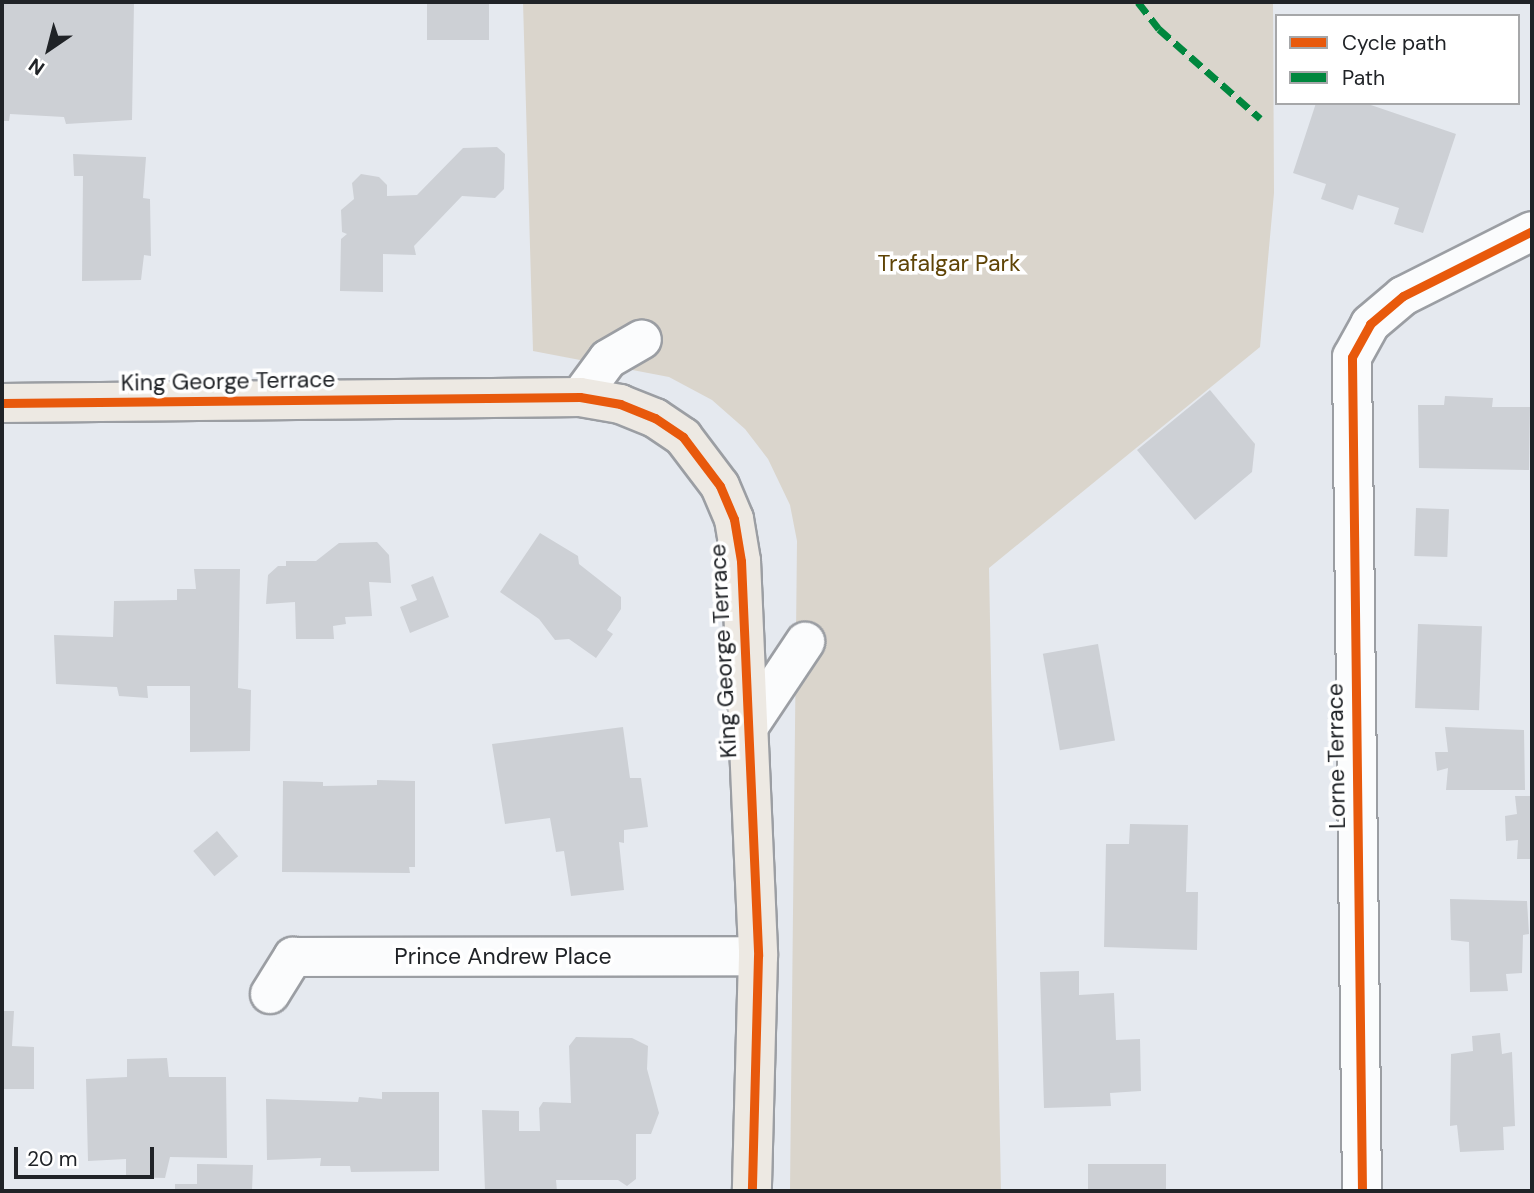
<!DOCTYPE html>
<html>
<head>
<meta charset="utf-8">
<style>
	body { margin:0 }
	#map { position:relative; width:1534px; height:1193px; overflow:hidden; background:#e5e9ef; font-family:"DM Sans",sans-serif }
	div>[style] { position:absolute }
	.green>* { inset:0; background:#dad5cc }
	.building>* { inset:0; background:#cdd0d5; transform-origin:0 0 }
	.roads { filter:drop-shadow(2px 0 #9b9ea3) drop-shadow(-2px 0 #9b9ea3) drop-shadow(0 2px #9b9ea3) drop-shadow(0 -2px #9b9ea3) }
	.minor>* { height:38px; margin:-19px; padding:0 19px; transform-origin:19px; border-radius:19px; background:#fbfcfd }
	.major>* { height:38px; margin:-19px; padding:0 19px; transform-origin:19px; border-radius:19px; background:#ede9e3 }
	.quiet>* { height:7px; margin-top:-3.5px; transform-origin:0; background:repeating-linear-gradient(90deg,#00873e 0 14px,transparent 0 21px) }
	.cycleway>* { height:9px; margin:-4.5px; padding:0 4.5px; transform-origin:4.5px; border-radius:4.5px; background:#e8590c }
	span { translate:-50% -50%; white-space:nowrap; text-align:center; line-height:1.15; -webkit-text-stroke:7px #fff; paint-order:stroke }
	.park-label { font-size:23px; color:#5f4406 }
	.street-label { font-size:23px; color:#202327 }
	.frame { position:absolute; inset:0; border:4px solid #202327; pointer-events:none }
	.legend { position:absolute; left:1275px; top:14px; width:245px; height:91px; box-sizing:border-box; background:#fff; border:2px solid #a6a7a9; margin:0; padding:9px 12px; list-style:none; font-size:21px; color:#202327 }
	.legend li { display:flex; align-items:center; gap:14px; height:35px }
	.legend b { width:35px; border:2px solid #a6a7a9 }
	.north { position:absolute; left:14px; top:14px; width:70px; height:70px; -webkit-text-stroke:5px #fff; paint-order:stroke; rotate:215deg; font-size:19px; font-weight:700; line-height:28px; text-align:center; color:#202327 }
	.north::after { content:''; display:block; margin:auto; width:24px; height:32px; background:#202327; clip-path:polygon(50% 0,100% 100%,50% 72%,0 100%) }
	.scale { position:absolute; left:14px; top:1147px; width:140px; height:32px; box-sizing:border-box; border:4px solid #202327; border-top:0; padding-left:9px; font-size:21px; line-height:24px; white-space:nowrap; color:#202327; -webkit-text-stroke:5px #fff; paint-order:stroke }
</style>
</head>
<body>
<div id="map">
	<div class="green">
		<i style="clip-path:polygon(523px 2px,1273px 2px,1274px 193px,1260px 347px,989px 568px,1001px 1191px,790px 1191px,797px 541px,790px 505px,768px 459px,745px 429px,712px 400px,669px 377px,533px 351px)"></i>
	</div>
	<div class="building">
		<i style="clip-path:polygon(2px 2px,134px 2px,132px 120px,66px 124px,64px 117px,10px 114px,9px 121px,2px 121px)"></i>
		<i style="left:427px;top:2px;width:62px;height:38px"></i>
		<i style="clip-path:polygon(1316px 103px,1365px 103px,1456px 134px,1423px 233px,1394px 224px,1399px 208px,1358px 195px,1353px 210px,1321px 199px,1326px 184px,1293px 173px)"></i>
		<i style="clip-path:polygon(497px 147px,505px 154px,504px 189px,495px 198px,462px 196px,414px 246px,416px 255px,383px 254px,383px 292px,340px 291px,341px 239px,347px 234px,342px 232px,341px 210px,354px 199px,352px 183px,361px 174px,379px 177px,387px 185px,387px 196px,417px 195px,463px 148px)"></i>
		<i style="clip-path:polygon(73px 154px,146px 157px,143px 198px,150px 199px,151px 256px,144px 255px,141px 280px,82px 281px,83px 176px,74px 176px)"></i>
		<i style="clip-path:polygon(1210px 390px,1255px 444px,1252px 472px,1195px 520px,1137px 450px)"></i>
		<i style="clip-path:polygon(1445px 396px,1493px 398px,1492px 407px,1530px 407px,1529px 470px,1419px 468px,1418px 405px,1444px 405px)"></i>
		<i style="left:1416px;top:508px;width:33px;height:48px;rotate:2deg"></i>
		<i style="clip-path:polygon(540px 533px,578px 556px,579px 564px,621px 597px,621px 609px,607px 630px,613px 634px,596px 658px,569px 639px,555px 640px,539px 619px,500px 592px)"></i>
		<i style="clip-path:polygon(377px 542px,389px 555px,391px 583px,369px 582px,372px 616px,345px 617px,346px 624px,333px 626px,334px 639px,296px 639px,295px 602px,266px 604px,268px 575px,278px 566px,286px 566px,286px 561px,316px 561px,339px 543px)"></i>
		<i style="clip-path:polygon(194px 569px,240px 569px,238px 688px,251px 690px,250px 751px,190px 752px,190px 686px,147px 686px,148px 698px,119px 696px,117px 687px,56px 684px,54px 635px,113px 637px,114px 601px,177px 600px,177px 589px,196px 589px)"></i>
		<i style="clip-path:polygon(433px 576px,449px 617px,410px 633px,400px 607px,417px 600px,411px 585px)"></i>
		<i style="left:1418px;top:624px;width:64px;height:84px;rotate:2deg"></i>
		<i style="left:1098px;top:644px;width:98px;height:56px;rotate:80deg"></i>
		<i style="clip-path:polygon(623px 727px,630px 778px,641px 778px,648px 827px,624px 830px,624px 843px,619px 842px,624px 890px,571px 896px,564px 851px,556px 852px,550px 818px,505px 824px,492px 744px)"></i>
		<i style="clip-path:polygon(1445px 727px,1524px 730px,1525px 790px,1446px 790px,1448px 768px,1437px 771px,1435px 752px,1448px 752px)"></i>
		<i style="clip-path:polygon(377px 780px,415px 781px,415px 867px,409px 867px,410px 873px,282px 872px,283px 781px,323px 782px,323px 786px,377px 785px)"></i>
		<i style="clip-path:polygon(1515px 796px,1532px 796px,1532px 859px,1517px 859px,1518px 840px,1506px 841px,1505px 816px,1517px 814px)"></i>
		<i style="clip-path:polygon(1130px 824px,1188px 825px,1186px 892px,1198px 892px,1197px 950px,1104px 947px,1106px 844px,1129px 844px)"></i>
		<i style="left:217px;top:831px;width:33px;height:31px;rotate:50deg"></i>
		<i style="clip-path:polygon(1450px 899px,1527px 901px,1529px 934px,1523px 935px,1522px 973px,1506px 974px,1508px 991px,1470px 992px,1469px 942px,1451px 940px)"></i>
		<i style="clip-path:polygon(1079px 971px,1079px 995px,1114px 993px,1116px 1040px,1140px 1039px,1141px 1091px,1110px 1093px,1111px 1106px,1044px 1108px,1040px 972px)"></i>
		<i style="clip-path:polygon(2px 1011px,14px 1011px,12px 1046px,34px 1047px,34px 1089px,2px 1089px)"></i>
		<i style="clip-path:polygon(1500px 1033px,1502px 1054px,1512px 1052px,1515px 1126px,1503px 1127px,1504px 1150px,1460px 1152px,1457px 1125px,1450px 1126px,1451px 1054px,1473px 1051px,1472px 1036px)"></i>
		<i style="clip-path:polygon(576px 1037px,632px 1038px,648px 1046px,647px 1069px,659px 1113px,651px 1134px,636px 1134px,636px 1179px,627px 1186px,618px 1180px,556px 1180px,557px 1191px,485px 1191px,482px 1110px,519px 1111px,519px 1131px,540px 1131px,539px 1108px,543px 1102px,571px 1103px,569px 1046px)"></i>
		<i style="clip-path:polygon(167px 1058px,169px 1077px,226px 1077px,227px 1158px,170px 1157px,165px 1178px,126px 1177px,126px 1159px,88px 1161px,86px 1079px,127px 1077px,127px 1059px)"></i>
		<i style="clip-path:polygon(382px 1092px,439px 1092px,439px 1171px,351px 1172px,350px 1166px,320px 1166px,321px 1158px,267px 1160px,266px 1099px,358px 1102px,359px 1097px,382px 1099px)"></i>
		<i style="clip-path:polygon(197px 1164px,253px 1165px,252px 1191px,175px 1191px,175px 1184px,197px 1184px)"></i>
		<i style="left:1088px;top:1164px;width:78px;height:27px"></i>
	</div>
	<div class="roads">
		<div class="minor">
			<i style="left:580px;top:397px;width:47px;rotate:-53.6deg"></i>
			<i style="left:608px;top:359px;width:39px;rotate:-30deg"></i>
			<i style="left:747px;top:729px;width:105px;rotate:-56.3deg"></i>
			<i style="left:270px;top:994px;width:44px;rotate:-58.1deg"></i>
			<i style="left:293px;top:957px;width:465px;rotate:-0.1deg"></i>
			<i style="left:1362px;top:1191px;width:834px;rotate:-90.69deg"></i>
			<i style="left:1352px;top:357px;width:38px;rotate:-61deg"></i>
			<i style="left:1370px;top:324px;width:43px;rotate:-40.3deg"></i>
			<i style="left:1403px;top:296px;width:144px;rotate:-26.7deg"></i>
		</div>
		<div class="major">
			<i style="left:2px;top:403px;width:578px;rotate:-0.59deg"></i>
			<i style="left:580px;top:397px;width:41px;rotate:9.9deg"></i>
			<i style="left:620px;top:404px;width:38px;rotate:22deg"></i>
			<i style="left:655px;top:418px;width:34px;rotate:34deg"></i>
			<i style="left:683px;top:437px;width:61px;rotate:52.9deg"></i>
			<i style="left:720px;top:486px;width:36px;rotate:67deg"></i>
			<i style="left:734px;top:519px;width:43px;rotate:80.5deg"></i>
			<i style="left:741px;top:561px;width:395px;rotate:87.5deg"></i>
			<i style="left:758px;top:956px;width:235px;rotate:91.5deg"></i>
		</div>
	</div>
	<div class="quiet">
		<i style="left:1138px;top:2px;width:34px;rotate:52deg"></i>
		<i style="left:1159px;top:29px;width:135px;rotate:41.4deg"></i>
	</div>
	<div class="cycleway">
		<i style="left:2px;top:403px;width:578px;rotate:-0.59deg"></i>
		<i style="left:580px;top:397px;width:41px;rotate:9.9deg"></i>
		<i style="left:620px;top:404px;width:38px;rotate:22deg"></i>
		<i style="left:655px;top:418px;width:34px;rotate:34deg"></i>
		<i style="left:683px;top:437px;width:61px;rotate:52.9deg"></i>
		<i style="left:720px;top:486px;width:36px;rotate:67deg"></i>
		<i style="left:734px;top:519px;width:43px;rotate:80.5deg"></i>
		<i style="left:741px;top:561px;width:395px;rotate:87.5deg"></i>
		<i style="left:758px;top:956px;width:235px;rotate:91.5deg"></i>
		<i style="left:1362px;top:1191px;width:834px;rotate:-90.69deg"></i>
		<i style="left:1352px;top:357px;width:38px;rotate:-61deg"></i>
		<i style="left:1370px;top:324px;width:43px;rotate:-40.3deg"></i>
		<i style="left:1403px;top:296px;width:144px;rotate:-26.7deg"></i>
	</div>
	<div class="park-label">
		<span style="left:949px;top:263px">Trafalgar Park</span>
	</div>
	<div class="street-label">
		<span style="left:228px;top:381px;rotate:-1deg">King George Terrace</span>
		<span style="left:723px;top:651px;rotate:-93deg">King George Terrace</span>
		<span style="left:1336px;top:756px;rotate:-91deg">Lorne Terrace</span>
		<span style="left:503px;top:956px">Prince Andrew Place</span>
	</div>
	<div class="frame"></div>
	<ul class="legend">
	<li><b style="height:9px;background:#e8590c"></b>Cycle path</li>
	<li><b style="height:9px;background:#00873e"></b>Path</li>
	</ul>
	<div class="north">N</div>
	<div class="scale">20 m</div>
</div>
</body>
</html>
